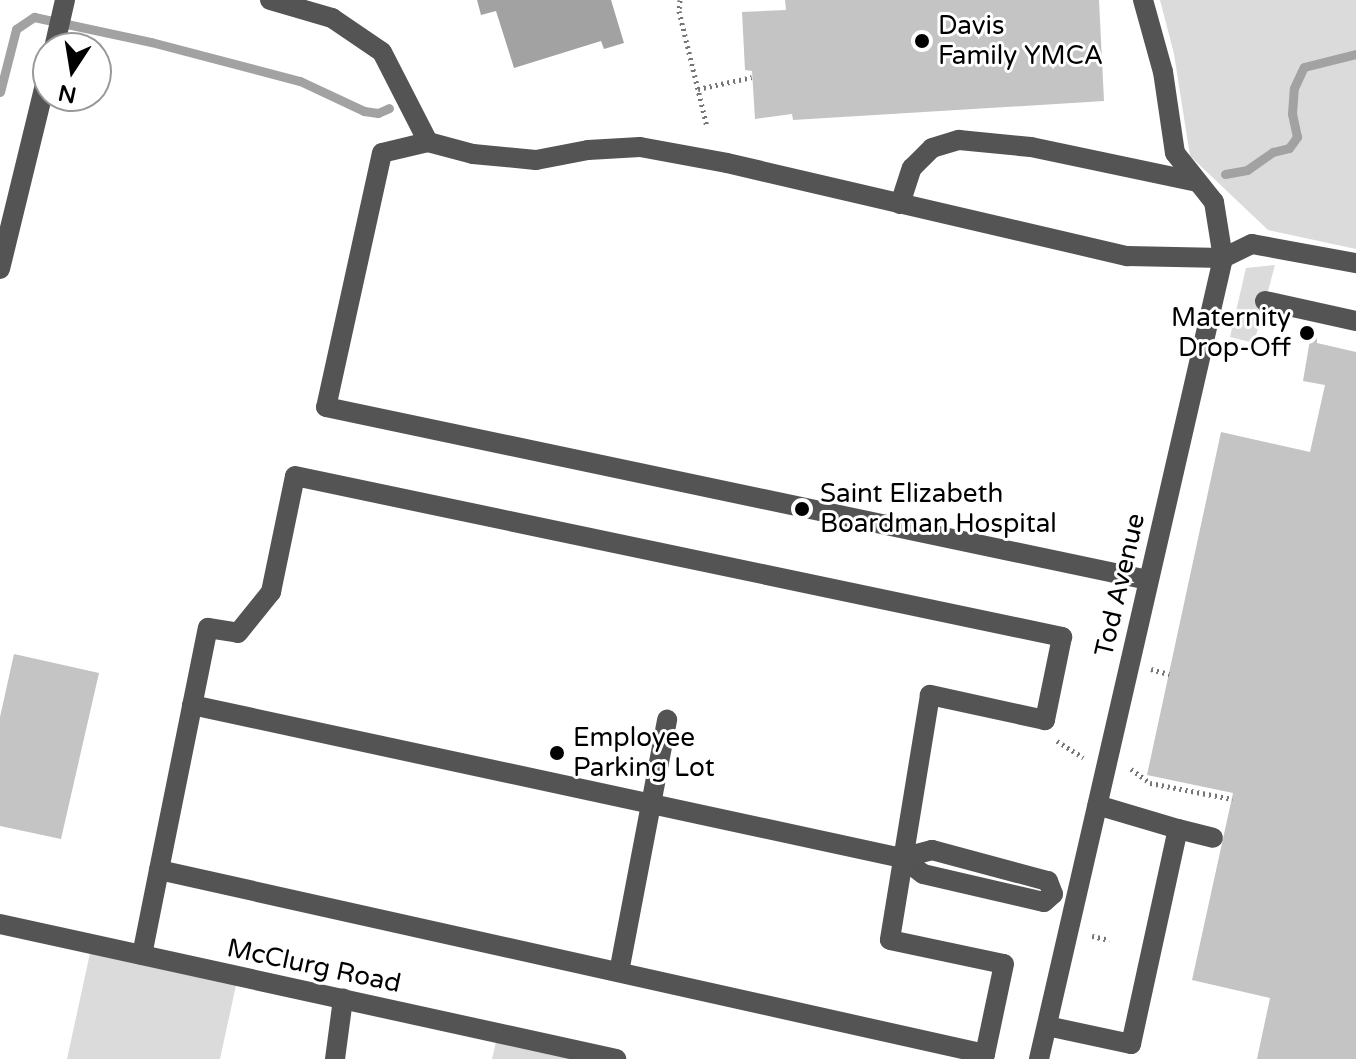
<!DOCTYPE html>
<html>
<head>
<meta charset="utf-8">
<style>
	body { margin:0 }
	#map { position:relative; width:1356px; height:1059px; overflow:hidden; background:#fff; font-family:"Varela Round",sans-serif }
	div>[style] { position:absolute }
	.green>* { inset:0; background:#dbdbdb }
	.water>* { inset:0; background:#a2a2a2 }
	.stream>* { height:9px; margin:-4.5px; padding:0 4.5px; transform-origin:4.5px; border-radius:4.5px; background:#a2a2a2 }
	.building>* { inset:0; background:#c4c4c4 }
	.path>* { height:5px; margin-top:-2.5px; transform-origin:0; background:repeating-linear-gradient(90deg,#767676 0 2px,transparent 0 6px) }
	.minor>* { height:20px; margin:-10px; padding:0 10px; transform-origin:10px; border-radius:10px; background:#545454 }
	.dots>* { width:22px; height:22px; translate:-50% -50%; box-sizing:border-box; border:4px solid #fff; border-radius:50% }
	span { translate:-50% -50%; white-space:nowrap; text-align:center; line-height:1.15; -webkit-text-stroke:6px #fff; paint-order:stroke }
	.poi-label { font-size:26px; color:#000 }
	.left { translate:0 -50%; text-align:left }
	.right { translate:-100% -50%; text-align:right }
	.street-label { font-size:26px; color:#000 }
	.north { position:absolute; left:32px; top:32px; width:80px; height:80px; box-sizing:border-box; background:#fff; border:2px solid #999; border-radius:50%; rotate:192deg; font-size:22px; font-weight:700; line-height:32px; text-align:center; color:#000 }
	.north::after { content:''; display:block; margin:auto; width:28px; height:36px; background:#000; clip-path:polygon(50% 0,100% 100%,50% 72%,0 100%) }
</style>
</head>
<body>
<div id="map">
	<div class="green">
		<i style="clip-path:polygon(1160px 0,1356px 0,1356px 249px,1268px 230px,1190px 156px,1174px 54px)"></i>
		<i style="clip-path:polygon(1275px 265px,1254px 343px,1230px 337px,1246px 268px)"></i>
		<i style="clip-path:polygon(92px 944px,238px 976px,220px 1059px,67px 1059px)"></i>
		<i style="clip-path:polygon(498px 1033px,616px 1059px,492px 1059px)"></i>
	</div>
	<div class="water">
		<i style="clip-path:polygon(477px 0,611px 0,624px 43px,604px 49px,601px 41px,514px 68px,496px 11px,481px 15px)"></i>
	</div>
	<div class="stream">
		<i style="left:0;top:92px;width:65px;rotate:-75.7deg"></i>
		<i style="left:16px;top:29px;width:22px;rotate:-34deg"></i>
		<i style="left:34px;top:17px;width:120px;rotate:12.1deg"></i>
		<i style="left:151px;top:42px;width:154px;rotate:14.7deg"></i>
		<i style="left:300px;top:81px;width:71px;rotate:25.1deg"></i>
		<i style="left:364px;top:111px;width:14px;rotate:8deg"></i>
		<i style="left:378px;top:113px;width:12px;rotate:-24deg"></i>
		<i style="left:1225px;top:174px;width:22px;rotate:-10deg"></i>
		<i style="left:1247px;top:170px;width:32px;rotate:-35deg"></i>
		<i style="left:1273px;top:152px;width:16px;rotate:-14deg"></i>
		<i style="left:1289px;top:148px;width:14px;rotate:-54deg"></i>
		<i style="left:1297px;top:137px;width:24px;rotate:-102deg"></i>
		<i style="left:1292px;top:114px;width:26px;rotate:-86deg"></i>
		<i style="left:1294px;top:88px;width:23px;rotate:-65deg"></i>
		<i style="left:1304px;top:67px;width:54px;rotate:-14deg"></i>
	</div>
	<div class="building">
		<i style="clip-path:polygon(785px 0,1099px 0,1104px 101px,793px 120px,792px 114px,755px 119px,752px 71px,745px 70px,742px 12px,786px 10px)"></i>
		<i style="clip-path:polygon(1311px 334px,1317px 335px,1317px 343px,1356px 352px,1356px 1059px,1257px 1059px,1270px 998px,1192px 980px,1233px 793px,1147px 775px,1221px 432px,1310px 452px,1325px 385px,1303px 381px)"></i>
		<i style="clip-path:polygon(14px 654px,99px 673px,61px 839px,0 826px,0 717px)"></i>
	</div>
	<div class="path">
		<i style="left:680px;top:0;width:11px;rotate:95deg"></i>
		<i style="left:679px;top:11px;width:119px;rotate:76.4deg"></i>
		<i style="left:698px;top:89px;width:55px;rotate:-12.5deg"></i>
		<i style="left:1151px;top:669px;width:19px;rotate:16deg"></i>
		<i style="left:1057px;top:741px;width:31px;rotate:32deg"></i>
		<i style="left:1131px;top:769px;width:24px;rotate:36deg"></i>
		<i style="left:1150px;top:783px;width:84px;rotate:11deg"></i>
		<i style="left:1092px;top:936px;width:18px;rotate:13deg"></i>
	</div>
	<div class="minor">
		<i style="left:270px;top:0;width:65px;rotate:16.2deg"></i>
		<i style="left:332px;top:18px;width:60px;rotate:34.2deg"></i>
		<i style="left:382px;top:52px;width:101px;rotate:62.9deg"></i>
		<i style="left:428px;top:142px;width:47px;rotate:14.9deg"></i>
		<i style="left:473px;top:154px;width:63px;rotate:5.4deg"></i>
		<i style="left:536px;top:160px;width:53px;rotate:-10.9deg"></i>
		<i style="left:588px;top:150px;width:52px;rotate:-3.3deg"></i>
		<i style="left:640px;top:147px;width:88px;rotate:10.4deg"></i>
		<i style="left:727px;top:163px;width:411px;rotate:13.1deg"></i>
		<i style="left:1127px;top:256px;width:96px;rotate:1.2deg"></i>
		<i style="left:1223px;top:258px;width:57px;rotate:-99.1deg"></i>
		<i style="left:1214px;top:202px;width:63px;rotate:-128.5deg"></i>
		<i style="left:1175px;top:153px;width:82px;rotate:-98.4deg"></i>
		<i style="left:1163px;top:72px;width:75px;rotate:-105.5deg"></i>
		<i style="left:54px;top:48px;width:49px;rotate:-77.1deg"></i>
		<i style="left:428px;top:142px;width:47px;rotate:166.6deg"></i>
		<i style="left:382px;top:153px;width:260px;rotate:102.4deg"></i>
		<i style="left:326px;top:407px;width:840px;rotate:11.89deg"></i>
		<i style="left:900px;top:204px;width:38px;rotate:-72deg"></i>
		<i style="left:912px;top:168px;width:28px;rotate:-45deg"></i>
		<i style="left:932px;top:148px;width:28px;rotate:-17deg"></i>
		<i style="left:959px;top:140px;width:72px;rotate:5.6deg"></i>
		<i style="left:1031px;top:147px;width:170px;rotate:11.9deg"></i>
		<i style="left:0;top:269px;width:203px;rotate:-76.3deg"></i>
		<i style="left:1265px;top:301px;width:93px;rotate:12.4deg"></i>
		<i style="left:192px;top:705px;width:726px;rotate:12.16deg"></i>
		<i style="left:902px;top:858px;width:26px;rotate:37deg"></i>
		<i style="left:923px;top:874px;width:124px;rotate:13deg"></i>
		<i style="left:1044px;top:902px;width:12px;rotate:-42deg"></i>
		<i style="left:1178px;top:829px;width:36px;rotate:14deg"></i>
		<i style="left:902px;top:858px;width:31px;rotate:-15deg"></i>
		<i style="left:932px;top:850px;width:120px;rotate:15deg"></i>
		<i style="left:1048px;top:881px;width:14px;rotate:69deg"></i>
		<i style="left:0;top:924px;width:631px;rotate:12.36deg"></i>
		<i style="left:142px;top:955px;width:87px;rotate:-78.7deg"></i>
		<i style="left:159px;top:870px;width:247px;rotate:-78.6deg"></i>
		<i style="left:208px;top:628px;width:30px;rotate:9deg"></i>
		<i style="left:238px;top:633px;width:53px;rotate:-51.2deg"></i>
		<i style="left:271px;top:592px;width:118px;rotate:-78.3deg"></i>
		<i style="left:295px;top:476px;width:784px;rotate:11.85deg"></i>
		<i style="left:1062px;top:637px;width:85px;rotate:101.6deg"></i>
		<i style="left:1045px;top:720px;width:118px;rotate:-167.7deg"></i>
		<i style="left:930px;top:695px;width:248px;rotate:99.3deg"></i>
		<i style="left:890px;top:940px;width:116px;rotate:11.9deg"></i>
		<i style="left:1004px;top:964px;width:92px;rotate:101.9deg"></i>
		<i style="left:985px;top:1054px;width:846px;rotate:-167.44deg"></i>
		<i style="left:619px;top:972px;width:257px;rotate:-79.2deg"></i>
		<i style="left:1047px;top:1026px;width:86px;rotate:12.1deg"></i>
		<i style="left:1131px;top:1044px;width:220px;rotate:-77.7deg"></i>
		<i style="left:1178px;top:829px;width:84px;rotate:-163.5deg"></i>
		<i style="left:335px;top:1059px;width:61px;rotate:-82.4deg"></i>
		<i style="left:1039px;top:1059px;width:822px;rotate:-77.06deg"></i>
		<i style="left:1223px;top:258px;width:32px;rotate:-26deg"></i>
		<i style="left:1252px;top:244px;width:106px;rotate:10.4deg"></i>
	</div>
	<div class="dots">
		<i style="left:922px;top:41px;background:#000"></i>
		<i style="left:1307px;top:333px;background:#000"></i>
		<i style="left:802px;top:509px;background:#000"></i>
		<i style="left:557px;top:753px;background:#000"></i>
	</div>
	<div class="poi-label">
		<span class="left" style="left:938px;top:41px">Davis<br>Family YMCA</span>
		<span class="right" style="left:1291px;top:333px">Maternity<br>Drop-Off</span>
		<span class="left" style="left:820px;top:509px">Saint Elizabeth<br>Boardman Hospital</span>
		<span class="left" style="left:573px;top:753px">Employee<br>Parking Lot</span>
	</div>
	<div class="street-label">
		<span style="left:1120px;top:585px;rotate:-77deg">Tod Avenue</span>
		<span style="left:314px;top:966px;rotate:12deg">McClurg Road</span>
	</div>
	<div class="north">N</div>
</div>
</body>
</html>
